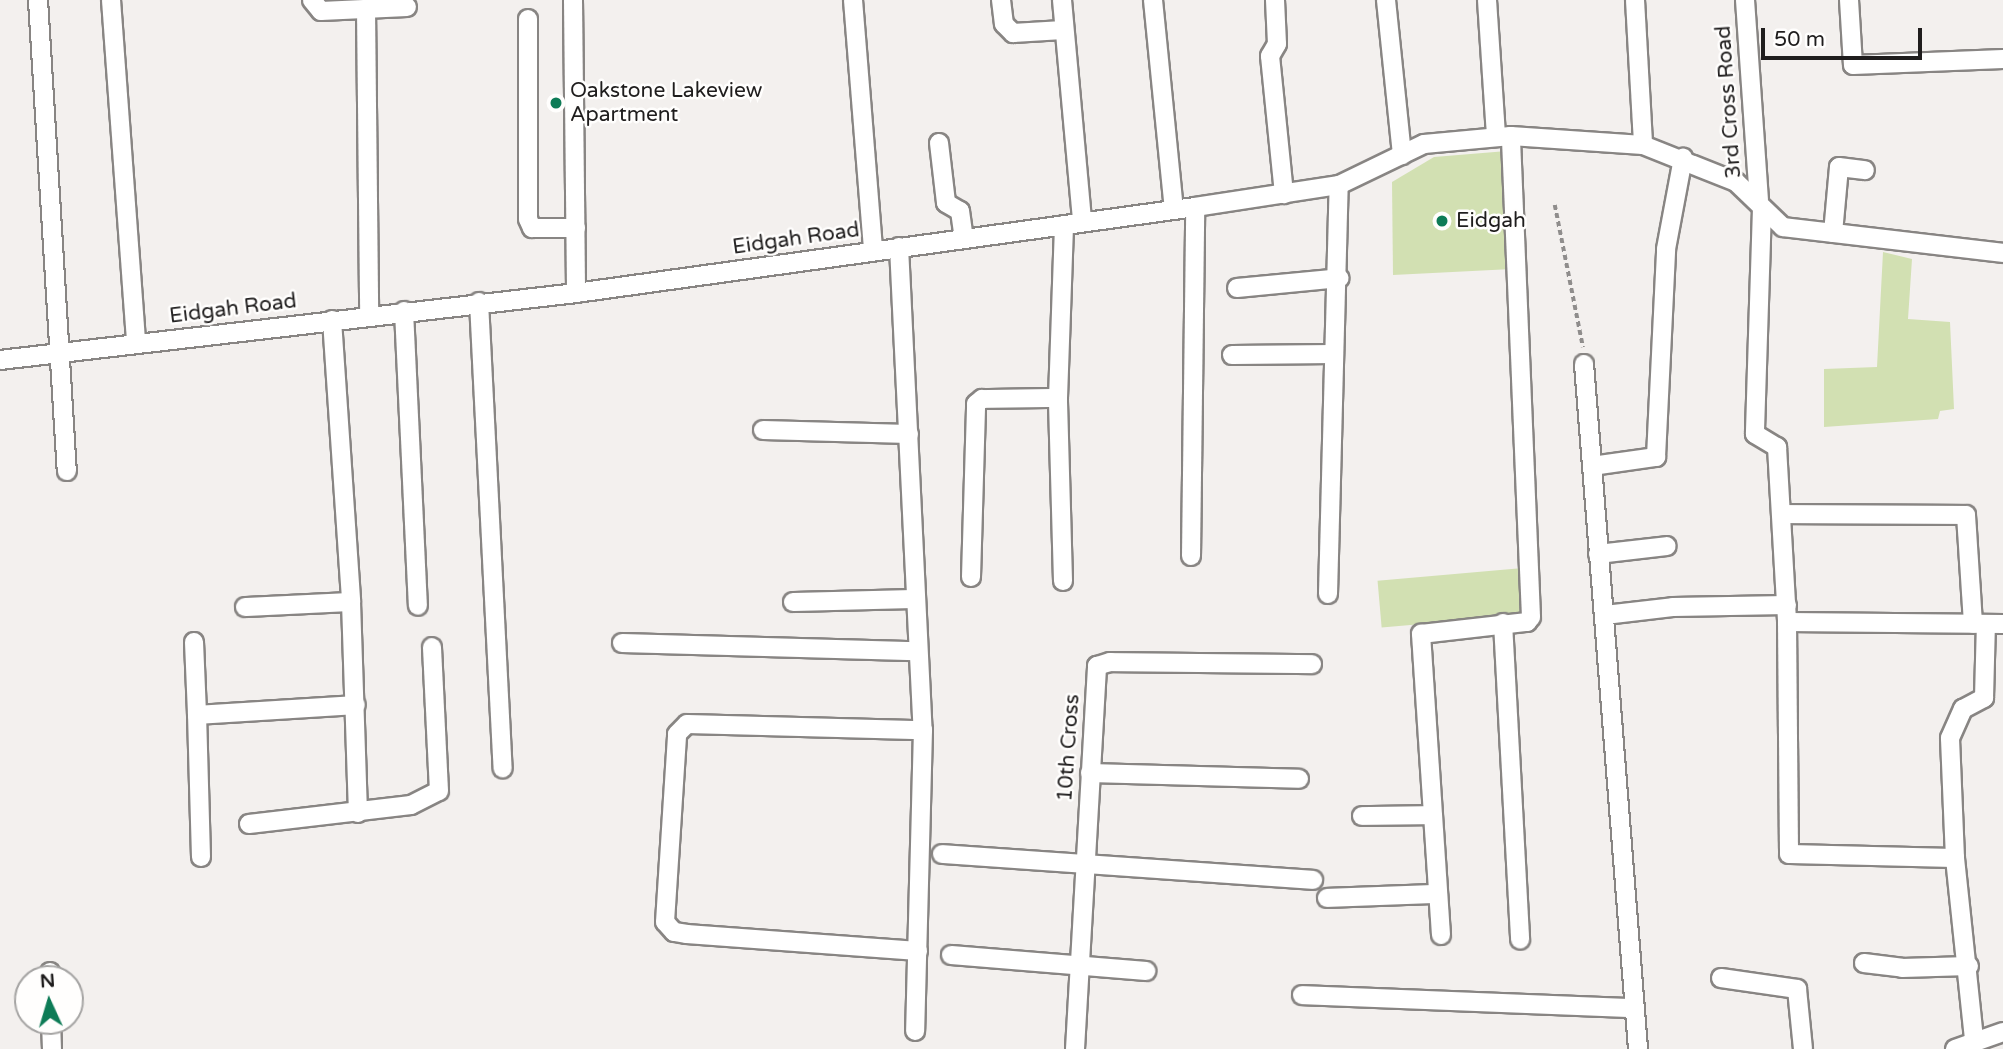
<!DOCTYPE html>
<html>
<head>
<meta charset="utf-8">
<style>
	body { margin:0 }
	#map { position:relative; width:2003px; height:1049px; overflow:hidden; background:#f3f0ee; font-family:"Varela Round",sans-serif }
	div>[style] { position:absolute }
	.green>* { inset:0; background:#d2e0b2; transform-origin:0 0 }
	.path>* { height:3.5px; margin-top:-1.75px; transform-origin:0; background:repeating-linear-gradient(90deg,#8f8d8c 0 5px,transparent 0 8.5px) }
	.roads { filter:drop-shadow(2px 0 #888583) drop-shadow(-2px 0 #888583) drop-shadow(0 2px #888583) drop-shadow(0 -2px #888583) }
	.minor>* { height:18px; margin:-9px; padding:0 9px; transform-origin:9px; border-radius:9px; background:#fff }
	.dots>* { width:19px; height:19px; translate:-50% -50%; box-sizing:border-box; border:4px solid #fffefd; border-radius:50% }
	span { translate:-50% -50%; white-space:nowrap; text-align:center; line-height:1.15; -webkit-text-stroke:5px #fffefd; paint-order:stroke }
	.poi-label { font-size:21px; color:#1f1d1d }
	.left { translate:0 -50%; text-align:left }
	.street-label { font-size:21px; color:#1f1d1d }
	.north { position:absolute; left:14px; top:965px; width:70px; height:70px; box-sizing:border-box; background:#fffefd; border:2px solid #a5a4a3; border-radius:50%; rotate:356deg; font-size:19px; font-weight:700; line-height:28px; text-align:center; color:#1f1d1d }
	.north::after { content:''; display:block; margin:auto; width:24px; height:32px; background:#0d7b56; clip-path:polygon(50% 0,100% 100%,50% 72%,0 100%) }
	.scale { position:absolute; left:1761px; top:28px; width:161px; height:32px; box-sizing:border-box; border:4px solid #1f1d1d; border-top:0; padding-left:9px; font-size:21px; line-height:24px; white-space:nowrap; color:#1f1d1d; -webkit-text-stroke:5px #fffefd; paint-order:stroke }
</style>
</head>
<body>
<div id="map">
	<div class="green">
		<i style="clip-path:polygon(1507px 151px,1512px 269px,1393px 275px,1392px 182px,1434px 157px)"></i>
		<i style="clip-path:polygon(1883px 252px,1912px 259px,1908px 319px,1950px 322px,1954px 409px,1940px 411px,1938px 419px,1824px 427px,1824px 369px,1877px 367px)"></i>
		<i style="left:1523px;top:568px;width:47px;height:146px;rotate:85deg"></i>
	</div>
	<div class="path">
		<i style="left:1555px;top:205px;width:145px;rotate:78.8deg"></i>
	</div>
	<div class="roads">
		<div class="minor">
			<i style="left:38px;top:0;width:472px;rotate:86.5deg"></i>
			<i style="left:111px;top:0;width:344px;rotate:85.8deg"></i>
			<i style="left:312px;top:0;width:14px;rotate:51deg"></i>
			<i style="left:321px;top:11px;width:86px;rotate:-2.7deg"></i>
			<i style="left:573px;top:0;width:293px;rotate:89.4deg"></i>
			<i style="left:853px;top:0;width:252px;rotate:85.4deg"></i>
			<i style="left:1001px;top:0;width:24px;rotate:83deg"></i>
			<i style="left:1004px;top:24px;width:13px;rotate:45deg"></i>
			<i style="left:1013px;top:33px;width:50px;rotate:-3.4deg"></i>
			<i style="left:1062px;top:0;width:222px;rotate:84.8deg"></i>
			<i style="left:1153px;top:0;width:210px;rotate:84.3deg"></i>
			<i style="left:1275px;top:0;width:44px;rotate:87.4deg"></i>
			<i style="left:1277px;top:44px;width:14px;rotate:120deg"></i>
			<i style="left:1270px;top:56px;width:139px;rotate:84.2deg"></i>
			<i style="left:1386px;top:0;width:156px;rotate:84.1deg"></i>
			<i style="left:1487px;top:0;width:137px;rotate:86.2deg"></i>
			<i style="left:1635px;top:0;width:145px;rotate:86.8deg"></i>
			<i style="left:1745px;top:0;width:200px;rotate:86deg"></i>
			<i style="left:1849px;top:0;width:65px;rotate:86.5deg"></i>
			<i style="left:1853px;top:65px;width:150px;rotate:-2.3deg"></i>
			<i style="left:366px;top:9px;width:306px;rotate:89.4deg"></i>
			<i style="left:528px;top:19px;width:200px;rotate:90deg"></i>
			<i style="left:528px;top:219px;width:10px;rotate:66deg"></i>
			<i style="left:532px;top:228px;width:44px"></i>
			<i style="left:939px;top:143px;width:60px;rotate:83.3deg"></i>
			<i style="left:946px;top:203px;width:16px;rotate:30deg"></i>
			<i style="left:960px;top:211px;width:27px;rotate:82deg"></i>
			<i style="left:1762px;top:208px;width:226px;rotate:91.8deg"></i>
			<i style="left:1755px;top:434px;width:26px;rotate:31deg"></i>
			<i style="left:1777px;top:447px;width:175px;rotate:86.7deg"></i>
			<i style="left:1787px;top:622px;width:232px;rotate:89.5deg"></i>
			<i style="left:1789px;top:854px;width:166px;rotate:1.4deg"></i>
			<i style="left:1833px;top:233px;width:66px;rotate:-84.8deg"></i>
			<i style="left:1839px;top:167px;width:26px;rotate:7deg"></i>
			<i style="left:899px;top:247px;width:484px;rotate:87.2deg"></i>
			<i style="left:923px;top:730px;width:301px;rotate:91.5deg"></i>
			<i style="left:1237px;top:288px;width:103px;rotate:-5.5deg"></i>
			<i style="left:479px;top:302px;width:467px;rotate:87.1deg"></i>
			<i style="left:404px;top:311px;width:295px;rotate:87.3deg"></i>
			<i style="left:332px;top:320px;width:283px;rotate:86.1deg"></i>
			<i style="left:351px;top:602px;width:211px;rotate:88.1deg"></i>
			<i style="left:1232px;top:355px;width:102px;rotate:-0.6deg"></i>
			<i style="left:0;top:360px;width:580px;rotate:-6.63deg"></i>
			<i style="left:576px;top:293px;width:625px;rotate:-7.91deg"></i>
			<i style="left:1195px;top:207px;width:146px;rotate:-8.7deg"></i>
			<i style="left:1339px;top:185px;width:94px;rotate:-25.8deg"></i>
			<i style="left:1424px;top:144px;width:87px;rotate:-5.3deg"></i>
			<i style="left:1511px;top:136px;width:132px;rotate:3.9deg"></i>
			<i style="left:1643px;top:145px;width:100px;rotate:21.7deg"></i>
			<i style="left:1736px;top:182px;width:65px;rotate:43.8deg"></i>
			<i style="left:1783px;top:227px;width:222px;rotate:6.7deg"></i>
			<i style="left:1584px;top:364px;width:687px;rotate:85.49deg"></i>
			<i style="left:763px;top:430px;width:146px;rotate:1.6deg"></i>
			<i style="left:1592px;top:466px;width:65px;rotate:-8deg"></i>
			<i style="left:1656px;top:457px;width:208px;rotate:-87.2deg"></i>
			<i style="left:1666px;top:249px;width:93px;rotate:-79.4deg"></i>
			<i style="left:1781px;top:514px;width:185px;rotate:0.3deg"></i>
			<i style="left:1966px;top:515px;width:109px;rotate:86.3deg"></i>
			<i style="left:1598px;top:554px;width:69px;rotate:-6.6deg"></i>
			<i style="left:1191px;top:556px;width:349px;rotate:-89.3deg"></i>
			<i style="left:971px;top:577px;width:173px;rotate:-88.3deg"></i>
			<i style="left:976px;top:404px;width:8px;rotate:-40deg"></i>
			<i style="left:982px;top:399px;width:76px;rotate:-0.8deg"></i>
			<i style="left:1063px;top:581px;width:183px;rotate:-91.6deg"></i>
			<i style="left:1058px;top:398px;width:173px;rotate:-88deg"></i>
			<i style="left:1328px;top:594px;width:409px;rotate:-88.5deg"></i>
			<i style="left:793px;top:602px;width:121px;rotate:-1.4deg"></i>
			<i style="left:245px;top:607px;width:106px;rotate:-2.7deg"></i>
			<i style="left:1605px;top:615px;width:68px;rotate:-6.7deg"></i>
			<i style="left:1673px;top:607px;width:114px;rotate:-1deg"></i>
			<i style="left:1787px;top:622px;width:216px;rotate:0.5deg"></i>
			<i style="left:1503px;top:623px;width:317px;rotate:86.9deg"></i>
			<i style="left:194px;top:642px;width:73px;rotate:87.6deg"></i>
			<i style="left:622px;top:643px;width:294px;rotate:1.6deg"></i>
			<i style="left:1090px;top:773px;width:209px;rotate:1.6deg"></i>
			<i style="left:1362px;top:816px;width:70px;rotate:-0.8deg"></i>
			<i style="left:249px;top:824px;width:163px;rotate:-6.7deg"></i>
			<i style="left:411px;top:805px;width:31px;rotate:-27deg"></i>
			<i style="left:439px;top:791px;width:144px;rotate:-92.8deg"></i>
			<i style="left:942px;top:854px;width:372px;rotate:4deg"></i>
			<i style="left:201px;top:857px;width:142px;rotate:-91.6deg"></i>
			<i style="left:197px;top:715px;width:159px;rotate:-3.6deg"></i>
			<i style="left:1327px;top:898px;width:111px;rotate:-2.1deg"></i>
			<i style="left:1441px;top:935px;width:302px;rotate:-93.8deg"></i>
			<i style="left:1421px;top:634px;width:107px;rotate:-6.5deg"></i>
			<i style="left:1527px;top:622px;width:6px;rotate:-51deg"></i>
			<i style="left:1531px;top:617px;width:481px;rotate:-92.4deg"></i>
			<i style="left:918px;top:951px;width:232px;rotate:-175.8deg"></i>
			<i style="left:687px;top:934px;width:13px;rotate:-171deg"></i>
			<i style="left:674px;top:932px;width:13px;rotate:-132deg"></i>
			<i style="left:665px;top:922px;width:188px;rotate:-86.3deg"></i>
			<i style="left:677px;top:734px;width:14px;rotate:-45deg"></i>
			<i style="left:687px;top:724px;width:236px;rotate:1.5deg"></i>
			<i style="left:951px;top:955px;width:196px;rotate:4.7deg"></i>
			<i style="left:1864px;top:963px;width:38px;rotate:7deg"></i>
			<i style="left:1902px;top:968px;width:67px;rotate:-1.7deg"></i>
			<i style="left:50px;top:972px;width:7px;rotate:90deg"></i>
			<i style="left:1721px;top:978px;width:77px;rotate:8.2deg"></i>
			<i style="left:1797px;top:989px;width:60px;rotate:84.3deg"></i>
			<i style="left:1302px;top:995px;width:330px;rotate:2.3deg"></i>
			<i style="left:51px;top:1021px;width:28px;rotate:88deg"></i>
			<i style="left:1974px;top:1039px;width:182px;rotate:-96deg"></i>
			<i style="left:1955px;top:858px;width:120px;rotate:-92.4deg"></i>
			<i style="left:1950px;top:738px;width:32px;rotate:-66deg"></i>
			<i style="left:1963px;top:709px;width:24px;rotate:-28deg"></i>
			<i style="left:1984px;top:698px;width:74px;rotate:-88.5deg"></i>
			<i style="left:1075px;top:1049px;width:384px;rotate:-86.7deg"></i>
			<i style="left:1097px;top:666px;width:14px;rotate:-17deg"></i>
			<i style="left:1110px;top:662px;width:202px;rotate:0.6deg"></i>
			<i style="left:1955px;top:1049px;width:51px;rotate:-19.5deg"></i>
		</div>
	</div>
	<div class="dots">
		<i style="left:556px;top:103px;background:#0d7b56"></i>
		<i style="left:1442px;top:221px;background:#0d7b56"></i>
	</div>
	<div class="poi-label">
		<span class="left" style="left:570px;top:103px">Oakstone Lakeview<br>Apartment</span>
		<span class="left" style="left:1456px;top:221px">Eidgah</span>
	</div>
	<div class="street-label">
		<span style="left:1729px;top:102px;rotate:-94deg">3rd Cross Road</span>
		<span style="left:796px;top:239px;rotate:-8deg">Eidgah Road</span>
		<span style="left:233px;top:309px;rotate:-7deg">Eidgah Road</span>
		<span style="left:1069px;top:748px;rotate:-86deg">10th Cross</span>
	</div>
	<div class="north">N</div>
	<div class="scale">50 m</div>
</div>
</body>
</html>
